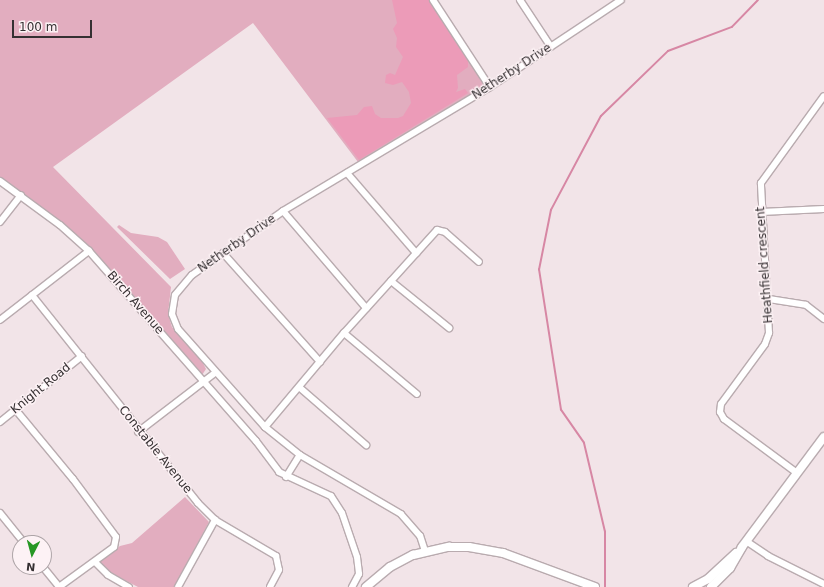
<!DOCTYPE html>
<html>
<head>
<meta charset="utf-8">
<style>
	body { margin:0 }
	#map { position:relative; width:824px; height:587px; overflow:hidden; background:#f2e4e8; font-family:"DejaVu Sans",sans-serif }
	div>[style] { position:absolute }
	.green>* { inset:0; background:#e2adbf }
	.forest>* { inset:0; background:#ec9bb8 }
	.stream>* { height:1.5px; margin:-0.75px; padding:0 0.75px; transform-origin:0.75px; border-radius:0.75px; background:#d787a4 }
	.roads { filter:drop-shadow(1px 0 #b9abaf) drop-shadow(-1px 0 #b9abaf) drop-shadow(0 1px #b9abaf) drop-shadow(0 -1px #b9abaf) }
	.minor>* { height:6px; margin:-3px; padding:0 3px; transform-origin:3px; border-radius:3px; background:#fff }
	.major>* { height:8px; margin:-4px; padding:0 4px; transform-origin:4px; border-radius:4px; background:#fff }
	span { translate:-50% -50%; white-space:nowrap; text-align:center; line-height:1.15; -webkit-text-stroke:3px #fdf2f5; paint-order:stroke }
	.street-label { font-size:12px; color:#353032 }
	.north { position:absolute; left:12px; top:535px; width:40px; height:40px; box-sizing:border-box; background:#fdf2f5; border:1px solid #ada4a7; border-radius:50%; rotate:186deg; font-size:11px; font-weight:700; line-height:16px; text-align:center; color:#353032 }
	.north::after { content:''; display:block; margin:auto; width:14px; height:18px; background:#279724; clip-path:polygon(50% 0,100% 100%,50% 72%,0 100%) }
	.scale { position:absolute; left:12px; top:20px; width:80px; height:18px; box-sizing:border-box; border:2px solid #353032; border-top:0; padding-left:5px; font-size:12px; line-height:14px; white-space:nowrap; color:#353032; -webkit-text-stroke:3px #fdf2f5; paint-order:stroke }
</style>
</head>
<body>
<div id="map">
	<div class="green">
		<i style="clip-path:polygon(0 0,431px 0,483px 83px,482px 88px,358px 162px,253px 23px,53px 167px,171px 287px,168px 314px,172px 327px,203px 363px,206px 369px,202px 375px,95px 252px,67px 226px,0 178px)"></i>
		<i style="clip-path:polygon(119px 225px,131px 233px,158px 237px,167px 242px,185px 269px,170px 279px,117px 227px)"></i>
		<i style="clip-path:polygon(185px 497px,209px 522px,174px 587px,138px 587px,111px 573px,100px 562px,120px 546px,132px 543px)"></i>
	</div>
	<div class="forest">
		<i style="clip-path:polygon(392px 0,431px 0,468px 59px,468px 67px,457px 75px,458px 88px,456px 92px,465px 89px,468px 93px,359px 160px,327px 118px,357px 115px,364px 107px,372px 106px,375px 114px,381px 118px,398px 118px,403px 116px,411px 103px,409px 92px,402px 82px,393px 85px,385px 83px,386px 75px,390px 73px,395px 75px,403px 57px,396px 47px,397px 38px,393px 29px,397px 23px)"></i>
	</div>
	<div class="stream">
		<i style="left:605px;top:587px;width:55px;rotate:-90deg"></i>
		<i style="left:605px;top:532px;width:91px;rotate:-103.3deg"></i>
		<i style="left:584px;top:443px;width:40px;rotate:-124.9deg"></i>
		<i style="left:561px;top:410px;width:142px;rotate:-98.9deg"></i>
		<i style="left:539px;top:270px;width:61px;rotate:-78.7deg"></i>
		<i style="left:551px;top:210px;width:106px;rotate:-62deg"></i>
		<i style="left:601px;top:116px;width:93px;rotate:-44.1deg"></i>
		<i style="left:668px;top:51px;width:68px;rotate:-20.6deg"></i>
		<i style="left:732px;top:27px;width:37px;rotate:-46deg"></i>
	</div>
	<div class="roads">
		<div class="minor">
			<i style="left:433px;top:0;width:104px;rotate:56.8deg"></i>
			<i style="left:520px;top:0;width:56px;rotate:56.6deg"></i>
			<i style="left:347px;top:173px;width:106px;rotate:49.2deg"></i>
			<i style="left:0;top:181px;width:74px;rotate:36.3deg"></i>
			<i style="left:60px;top:225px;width:39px;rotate:42deg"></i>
			<i style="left:89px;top:251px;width:253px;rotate:48.7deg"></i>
			<i style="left:256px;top:441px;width:39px;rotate:53deg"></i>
			<i style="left:279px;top:472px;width:57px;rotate:24.8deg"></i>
			<i style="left:331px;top:496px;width:20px;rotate:57deg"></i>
			<i style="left:342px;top:513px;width:46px;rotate:71.2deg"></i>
			<i style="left:357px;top:557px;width:17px;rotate:83deg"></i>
			<i style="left:359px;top:574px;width:15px;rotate:118deg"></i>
			<i style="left:283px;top:211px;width:128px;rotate:49.4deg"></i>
			<i style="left:761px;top:212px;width:63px;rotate:-2.7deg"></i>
			<i style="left:0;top:222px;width:34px;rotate:-52deg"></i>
			<i style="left:223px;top:253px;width:146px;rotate:48.3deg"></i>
			<i style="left:391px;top:281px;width:75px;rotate:39deg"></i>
			<i style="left:32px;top:295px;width:266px;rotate:51.4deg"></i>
			<i style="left:198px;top:503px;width:24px;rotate:45deg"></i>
			<i style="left:215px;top:520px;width:71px;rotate:30.5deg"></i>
			<i style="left:276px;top:556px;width:14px;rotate:78deg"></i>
			<i style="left:279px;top:570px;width:19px;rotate:118deg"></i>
			<i style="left:769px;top:299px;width:37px;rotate:9deg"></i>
			<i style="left:806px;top:305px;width:23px;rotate:38deg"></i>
			<i style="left:0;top:320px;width:113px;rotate:-37.8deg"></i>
			<i style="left:344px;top:333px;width:95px;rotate:39.9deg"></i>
			<i style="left:299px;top:387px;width:89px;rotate:40.9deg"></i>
			<i style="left:15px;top:409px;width:91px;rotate:50.4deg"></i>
			<i style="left:73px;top:479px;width:72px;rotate:53.4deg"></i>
			<i style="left:116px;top:537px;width:10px;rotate:101deg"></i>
			<i style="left:114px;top:547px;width:68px;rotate:144deg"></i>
			<i style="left:0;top:422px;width:105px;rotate:-38.8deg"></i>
			<i style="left:265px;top:427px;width:123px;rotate:-50deg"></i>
			<i style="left:344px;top:333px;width:139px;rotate:-47.9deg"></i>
			<i style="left:437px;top:230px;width:8px;rotate:14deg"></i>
			<i style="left:445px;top:232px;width:45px;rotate:41.4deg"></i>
			<i style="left:138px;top:432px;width:97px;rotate:-37.5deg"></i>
			<i style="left:797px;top:473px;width:91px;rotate:-143.5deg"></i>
			<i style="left:724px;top:419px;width:8px;rotate:-120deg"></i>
			<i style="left:720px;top:412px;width:8px;rotate:-83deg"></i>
			<i style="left:721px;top:404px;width:74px;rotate:-53.7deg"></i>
			<i style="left:765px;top:344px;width:12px;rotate:-70deg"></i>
			<i style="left:769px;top:333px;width:150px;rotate:-93.1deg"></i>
			<i style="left:761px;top:183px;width:107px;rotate:-54.1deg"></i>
			<i style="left:286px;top:477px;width:26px;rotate:-58deg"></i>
			<i style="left:0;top:513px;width:38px;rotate:51deg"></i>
			<i style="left:746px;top:541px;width:27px;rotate:34deg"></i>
			<i style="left:768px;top:556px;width:63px;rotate:26.6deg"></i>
			<i style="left:425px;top:551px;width:16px;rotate:-108deg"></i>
			<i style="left:420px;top:536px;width:29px;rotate:-131deg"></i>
			<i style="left:401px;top:514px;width:117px;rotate:-149.7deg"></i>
			<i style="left:300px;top:455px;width:45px;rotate:-141.3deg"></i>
			<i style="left:265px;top:427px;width:131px;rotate:-131.6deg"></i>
			<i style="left:178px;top:329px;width:16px;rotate:-112deg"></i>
			<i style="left:172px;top:314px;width:19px;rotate:-81deg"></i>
			<i style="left:175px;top:295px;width:26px;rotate:-50deg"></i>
			<i style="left:192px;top:275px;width:111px;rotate:-35.1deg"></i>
			<i style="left:283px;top:211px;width:241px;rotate:-30.9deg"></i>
			<i style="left:490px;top:87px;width:157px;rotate:-33.6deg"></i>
			<i style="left:95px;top:562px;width:18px;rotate:45deg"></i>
			<i style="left:108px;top:575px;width:24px;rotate:30deg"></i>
			<i style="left:43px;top:567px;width:26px;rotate:51deg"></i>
			<i style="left:178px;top:587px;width:77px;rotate:-61.1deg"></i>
		</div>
		<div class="major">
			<i style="left:366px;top:587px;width:31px;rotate:-40deg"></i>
			<i style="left:390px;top:567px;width:26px;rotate:-28deg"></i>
			<i style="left:413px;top:555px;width:37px;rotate:-13deg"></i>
			<i style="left:449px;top:547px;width:20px"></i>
			<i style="left:469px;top:547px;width:35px;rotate:10deg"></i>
			<i style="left:503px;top:553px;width:98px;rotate:20.3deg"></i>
			<i style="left:693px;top:587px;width:17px;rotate:-28deg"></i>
			<i style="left:708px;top:579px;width:38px;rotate:-43deg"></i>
			<i style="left:711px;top:587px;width:27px;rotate:-45deg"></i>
			<i style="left:730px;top:568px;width:24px;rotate:-60deg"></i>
			<i style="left:742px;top:547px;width:137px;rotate:-53.3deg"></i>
		</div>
	</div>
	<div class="street-label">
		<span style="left:512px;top:72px;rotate:-33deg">Netherby Drive</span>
		<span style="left:237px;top:244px;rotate:-35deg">Netherby Drive</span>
		<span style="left:765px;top:265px;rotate:-94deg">Heathfield crescent</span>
		<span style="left:135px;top:303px;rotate:49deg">Birch Avenue</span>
		<span style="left:41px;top:389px;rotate:-39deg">Knight Road</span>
		<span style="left:155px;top:450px;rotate:51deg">Constable Avenue</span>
	</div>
	<div class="north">N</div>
	<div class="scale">100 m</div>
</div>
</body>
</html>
